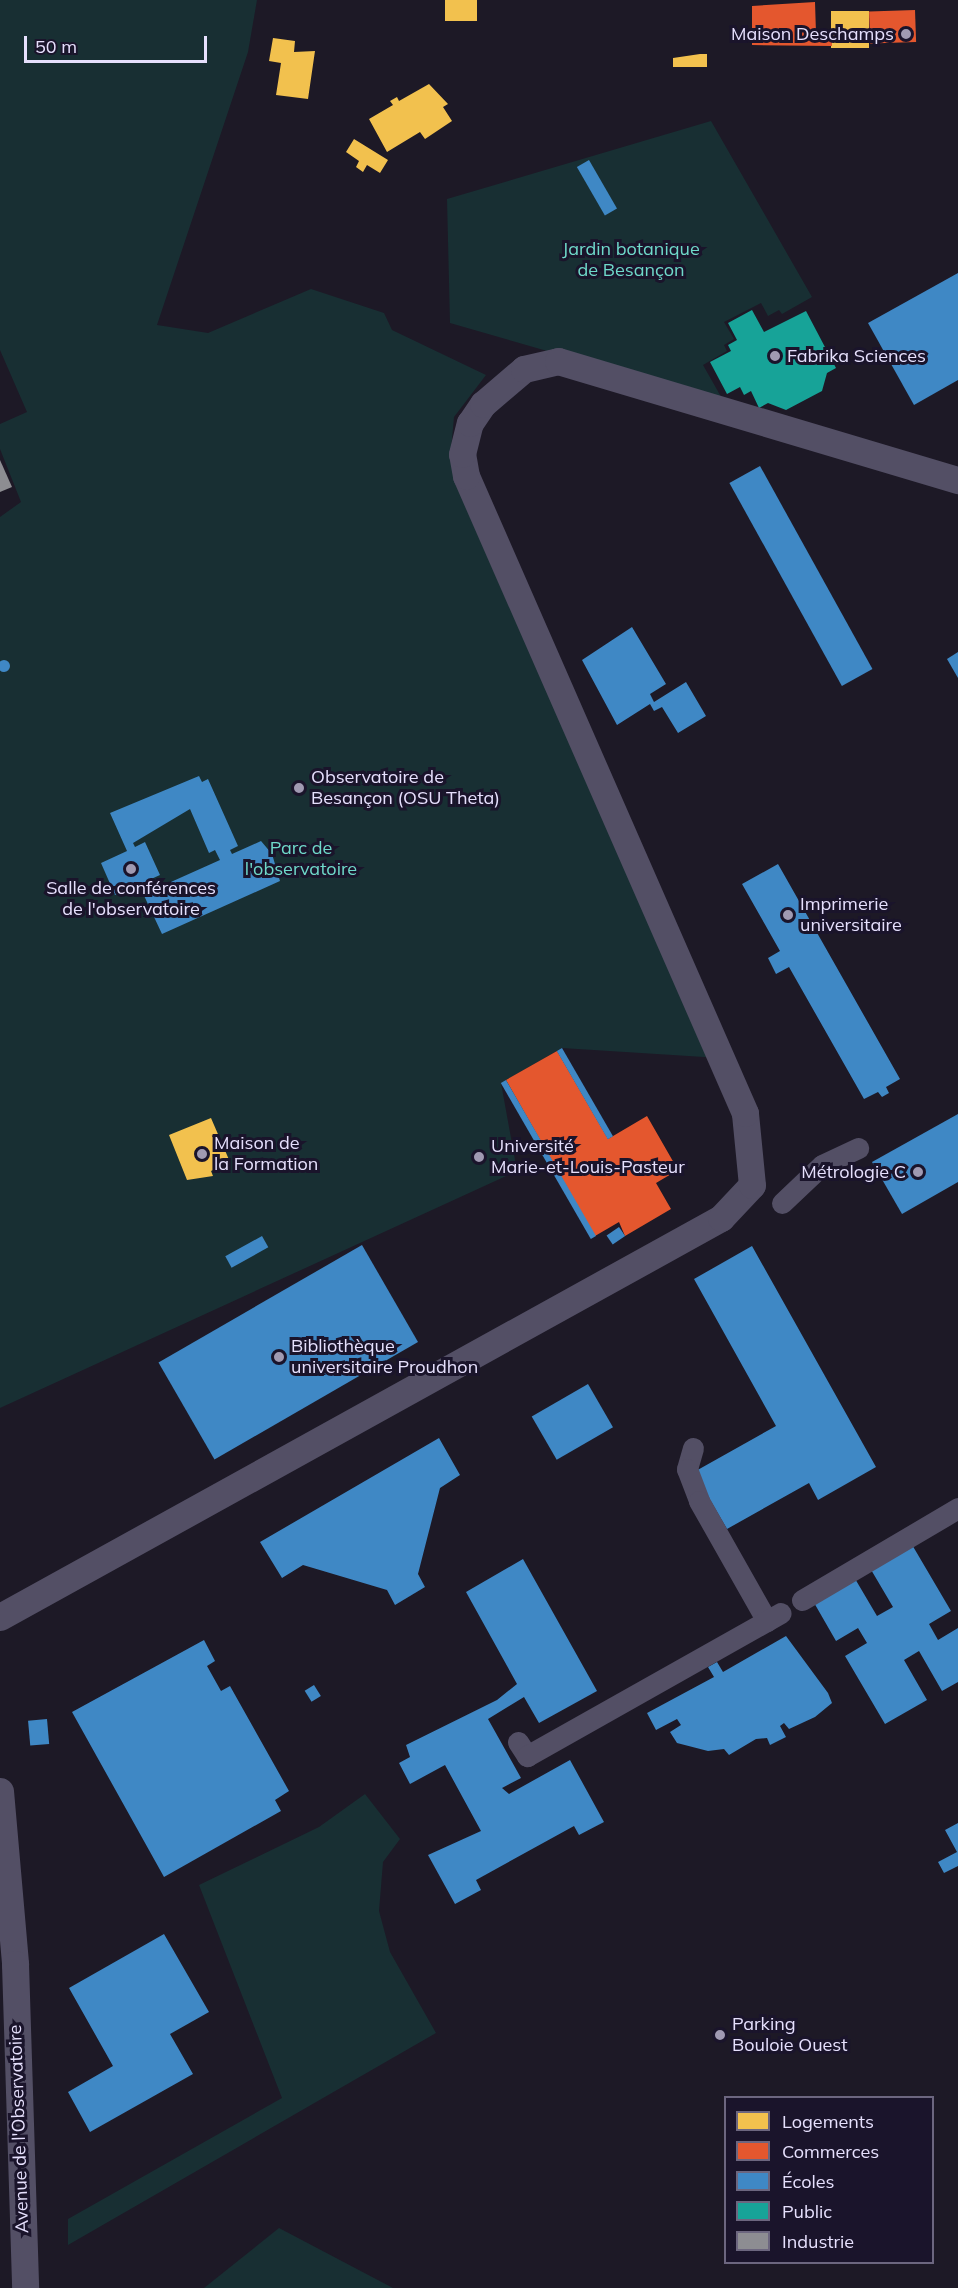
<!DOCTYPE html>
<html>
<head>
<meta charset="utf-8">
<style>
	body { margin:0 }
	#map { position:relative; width:958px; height:2288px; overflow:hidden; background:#1d1926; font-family:Mulish,sans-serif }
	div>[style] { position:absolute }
	.green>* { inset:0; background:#182f33 }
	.homes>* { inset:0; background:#f2c14e; transform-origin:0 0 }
	.shops>* { inset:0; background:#e4572e; transform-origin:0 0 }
	.schools>* { inset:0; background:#3f88c5; transform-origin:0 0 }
	.round { border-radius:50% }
	.public>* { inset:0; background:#17a398 }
	.industry>* { inset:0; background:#8d8d92 }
	.pedestrian>* { height:21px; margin:-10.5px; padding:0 10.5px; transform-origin:10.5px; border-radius:10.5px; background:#534f65 }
	.minor>* { height:27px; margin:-13.5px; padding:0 13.5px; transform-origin:13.5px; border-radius:13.5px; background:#534f65 }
	.dots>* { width:16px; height:16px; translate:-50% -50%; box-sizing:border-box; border:3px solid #1a142b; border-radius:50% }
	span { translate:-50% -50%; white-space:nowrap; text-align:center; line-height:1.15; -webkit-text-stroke:6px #1a142b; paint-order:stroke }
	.poi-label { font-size:18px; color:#e6e0fd }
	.right { translate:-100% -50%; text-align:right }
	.left { translate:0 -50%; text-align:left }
	.park-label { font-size:18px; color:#6fd9ca }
	.street-label { font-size:18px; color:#e6e0fd }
	.legend { position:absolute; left:724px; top:2096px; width:210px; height:168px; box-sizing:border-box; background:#1a142b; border:2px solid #6c667f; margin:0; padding:8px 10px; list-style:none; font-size:18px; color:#e6e0fd }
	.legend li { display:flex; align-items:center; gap:12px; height:30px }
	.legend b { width:30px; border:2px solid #6c667f }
	.scale { position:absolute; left:24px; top:36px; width:183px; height:27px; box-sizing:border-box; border:3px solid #e6e0fd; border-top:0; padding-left:8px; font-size:18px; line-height:21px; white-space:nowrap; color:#e6e0fd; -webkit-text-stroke:4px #1a142b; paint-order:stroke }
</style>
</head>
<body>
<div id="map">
	<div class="green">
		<i style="clip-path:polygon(0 0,257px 0,248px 52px,157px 325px,208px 333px,311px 289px,384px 313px,392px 330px,486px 375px,454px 417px,451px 450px,720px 1058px,562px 1048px,501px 1083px,517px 1171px,0 1408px,0 517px,21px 502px,0 449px,0 424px,27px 412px,0 350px)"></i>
		<i style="clip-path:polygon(711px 121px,812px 297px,782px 314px,779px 310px,768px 316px,761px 303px,724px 322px,734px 339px,724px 345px,727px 351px,703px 365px,724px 402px,450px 323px,447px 199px)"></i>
		<i style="clip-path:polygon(365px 1794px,400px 1839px,383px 1862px,379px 1911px,390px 1952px,436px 2033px,68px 2245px,68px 2219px,282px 2098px,199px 1885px,319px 1827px)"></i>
		<i style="clip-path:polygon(279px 2228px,393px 2288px,204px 2288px)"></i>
	</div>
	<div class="homes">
		<i style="left:445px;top:0;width:32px;height:21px"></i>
		<i style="left:869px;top:11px;width:37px;height:38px;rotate:90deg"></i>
		<i style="clip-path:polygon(273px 38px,295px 41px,294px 52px,315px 51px,308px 99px,276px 95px,281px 63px,269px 61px)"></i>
		<i style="clip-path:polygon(700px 54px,707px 54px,707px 67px,673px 67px,673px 58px)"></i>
		<i style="clip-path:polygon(429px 84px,448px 104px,443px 107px,452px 121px,425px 139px,420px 132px,387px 152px,369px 119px,393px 105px,390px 101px,397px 97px,399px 101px)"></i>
		<i style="clip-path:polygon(354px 139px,388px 160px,380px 173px,367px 165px,363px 172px,356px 167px,359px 161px,346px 152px)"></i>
		<i style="clip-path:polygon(211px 1118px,230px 1162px,211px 1171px,213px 1176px,187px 1180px,169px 1135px)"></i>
	</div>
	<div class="shops">
		<i style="clip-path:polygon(815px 2px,816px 33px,832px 33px,832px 46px,752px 45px,752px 6px)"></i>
		<i style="left:915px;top:10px;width:32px;height:46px;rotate:88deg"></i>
		<i style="clip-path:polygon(557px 1051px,608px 1139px,647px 1116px,678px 1170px,656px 1183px,671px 1209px,625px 1236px,619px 1222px,595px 1236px,506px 1080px)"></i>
	</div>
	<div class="schools">
		<i style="left:589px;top:160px;width:56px;height:14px;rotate:60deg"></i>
		<i style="clip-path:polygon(958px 273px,958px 380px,914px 405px,868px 323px)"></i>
		<i style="left:760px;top:466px;width:232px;height:35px;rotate:61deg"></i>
		<i style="clip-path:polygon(632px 627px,666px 684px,650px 694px,654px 702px,686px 682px,706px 716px,678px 733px,662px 707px,654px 711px,650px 704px,617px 725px,582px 660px)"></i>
		<i style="clip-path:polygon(958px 652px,958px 678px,947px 659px)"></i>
		<i class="round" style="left:-2px;top:660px;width:12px;height:12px"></i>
		<i style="clip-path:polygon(evenodd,199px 776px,202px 782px,208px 779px,238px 846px,230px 850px,232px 854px,261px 841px,272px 854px,280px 881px,162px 934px,139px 885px,115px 895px,101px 863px,127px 851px,110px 813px,199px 776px,190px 809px,209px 853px,215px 850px,220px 860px,153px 890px,149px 880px,160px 875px,145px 842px,135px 847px,133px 843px,190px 809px)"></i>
		<i style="clip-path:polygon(778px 864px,900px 1079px,886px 1087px,889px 1093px,882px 1097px,878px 1092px,864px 1099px,789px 967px,776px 974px,768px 958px,780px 951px,742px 884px)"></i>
		<i style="left:562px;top:1048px;width:102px;height:6px;rotate:60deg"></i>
		<i style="left:506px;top:1080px;width:180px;height:6px;rotate:60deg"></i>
		<i style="clip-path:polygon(958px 1114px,958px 1182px,902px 1214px,872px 1162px)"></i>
		<i style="left:619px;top:1227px;width:11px;height:15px;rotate:56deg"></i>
		<i style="left:262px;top:1236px;width:13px;height:42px;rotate:61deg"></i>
		<i style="left:362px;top:1245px;width:112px;height:235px;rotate:60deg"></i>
		<i style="clip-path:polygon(752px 1246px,876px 1467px,818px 1500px,809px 1483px,727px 1529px,694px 1472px,776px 1426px,694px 1279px)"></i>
		<i style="left:588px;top:1384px;width:50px;height:65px;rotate:60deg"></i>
		<i style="clip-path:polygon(439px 1438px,460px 1475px,440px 1488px,418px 1574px,425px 1587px,395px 1605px,387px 1590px,303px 1565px,282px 1578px,260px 1542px)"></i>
		<i style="clip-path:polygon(911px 1543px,951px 1611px,929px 1624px,938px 1640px,958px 1628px,958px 1682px,942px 1691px,919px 1651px,904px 1660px,927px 1700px,885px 1724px,845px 1656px,867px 1643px,858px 1628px,836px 1641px,813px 1601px,854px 1577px,877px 1616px,893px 1607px,870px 1568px)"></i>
		<i style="clip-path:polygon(523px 1559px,597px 1691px,539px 1723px,524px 1697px,488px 1719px,521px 1778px,502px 1788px,509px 1794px,570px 1760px,604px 1822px,579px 1835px,574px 1826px,476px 1880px,481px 1890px,455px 1904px,428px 1855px,481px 1831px,445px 1765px,410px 1784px,399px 1763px,410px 1757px,406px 1745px,497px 1700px,517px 1684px,466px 1592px)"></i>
		<i style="clip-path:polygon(786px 1636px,828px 1693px,832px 1703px,815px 1717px,789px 1729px,784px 1723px,780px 1726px,786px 1737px,770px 1745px,767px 1738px,756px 1739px,729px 1755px,724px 1749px,708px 1751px,677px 1743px,670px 1732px,681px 1725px,677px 1719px,656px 1730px,647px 1713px,714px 1677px,708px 1667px,717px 1662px,723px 1672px)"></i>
		<i style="clip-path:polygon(204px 1640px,215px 1661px,207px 1666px,221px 1691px,230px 1686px,289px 1791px,275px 1800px,281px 1811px,164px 1877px,72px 1712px)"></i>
		<i style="left:314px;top:1685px;width:13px;height:11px;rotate:58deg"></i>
		<i style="left:47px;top:1719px;width:25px;height:19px;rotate:85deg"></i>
		<i style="clip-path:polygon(958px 1823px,958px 1866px,944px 1873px,938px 1862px,957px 1852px,945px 1830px)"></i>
		<i style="clip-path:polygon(164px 1934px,209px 2012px,170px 2034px,193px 2074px,90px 2132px,68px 2092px,113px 2066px,69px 1988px)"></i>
	</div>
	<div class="public">
		<i style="clip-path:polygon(752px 310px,764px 332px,806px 311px,836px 368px,827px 373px,822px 391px,786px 410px,768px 403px,759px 408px,751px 391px,744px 395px,740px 387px,727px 394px,710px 362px,731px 351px,728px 345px,737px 340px,728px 323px)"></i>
	</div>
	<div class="industry">
		<i style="clip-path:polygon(0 460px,12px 487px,0 492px)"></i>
	</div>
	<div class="pedestrian">
		<i style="left:782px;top:1203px;width:55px;rotate:-43.5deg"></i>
		<i style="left:822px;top:1165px;width:40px;rotate:-25deg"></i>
		<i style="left:693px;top:1448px;width:22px;rotate:106deg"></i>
		<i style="left:687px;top:1469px;width:34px;rotate:69deg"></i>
		<i style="left:699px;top:1501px;width:138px;rotate:60.5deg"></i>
		<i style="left:802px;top:1600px;width:181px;rotate:-30.5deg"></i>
		<i style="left:518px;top:1742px;width:17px;rotate:57deg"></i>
		<i style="left:527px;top:1756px;width:291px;rotate:-29.4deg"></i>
	</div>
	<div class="minor">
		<i style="left:0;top:1617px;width:824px;rotate:-28.96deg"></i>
		<i style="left:721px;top:1218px;width:45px;rotate:-46.8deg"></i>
		<i style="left:752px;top:1185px;width:72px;rotate:-95.6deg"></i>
		<i style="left:745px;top:1113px;width:695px;rotate:-113.65deg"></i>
		<i style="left:466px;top:476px;width:22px;rotate:-100deg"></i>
		<i style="left:462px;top:454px;width:32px;rotate:-76deg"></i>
		<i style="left:470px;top:423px;width:23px;rotate:-56deg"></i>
		<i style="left:483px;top:404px;width:54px;rotate:-40.5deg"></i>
		<i style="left:524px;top:369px;width:35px;rotate:-13deg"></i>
		<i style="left:558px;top:361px;width:417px;rotate:16.6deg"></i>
		<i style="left:0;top:1791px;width:174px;rotate:85deg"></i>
		<i style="left:15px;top:1964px;width:324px;rotate:88.2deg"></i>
	</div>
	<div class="dots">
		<i style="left:906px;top:34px;background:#a09ab2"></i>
		<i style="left:775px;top:356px;background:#a09ab2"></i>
		<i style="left:299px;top:788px;background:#a09ab2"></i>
		<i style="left:131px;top:869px;background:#a09ab2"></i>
		<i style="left:788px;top:915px;background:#a09ab2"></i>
		<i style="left:202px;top:1154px;background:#a09ab2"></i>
		<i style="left:479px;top:1157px;background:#a09ab2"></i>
		<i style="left:918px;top:1172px;background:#a09ab2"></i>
		<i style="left:279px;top:1357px;background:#a09ab2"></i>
		<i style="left:720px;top:2035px;background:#a09ab2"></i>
	</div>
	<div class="poi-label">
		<span class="right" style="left:894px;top:34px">Maison Deschamps</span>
		<span class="left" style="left:787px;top:356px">Fabrika Sciences</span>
		<span class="left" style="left:311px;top:788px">Observatoire de<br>Besançon (OSU Theta)</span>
		<span style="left:131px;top:899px">Salle de conférences<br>de l'observatoire</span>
		<span class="left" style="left:800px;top:915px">Imprimerie<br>universitaire</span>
		<span class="left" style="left:214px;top:1154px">Maison de<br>la Formation</span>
		<span class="left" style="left:491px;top:1157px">Université<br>Marie-et-Louis-Pasteur</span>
		<span class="right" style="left:906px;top:1172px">Métrologie C</span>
		<span class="left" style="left:291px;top:1357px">Bibliothèque<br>universitaire Proudhon</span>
		<span class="left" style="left:732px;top:2035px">Parking<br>Bouloie Ouest</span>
	</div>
	<div class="park-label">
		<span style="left:631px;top:260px">Jardin botanique<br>de Besançon</span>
		<span style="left:301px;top:859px">Parc de<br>l'observatoire</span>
	</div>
	<div class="street-label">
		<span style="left:19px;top:2129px;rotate:-92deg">Avenue de l'Observatoire</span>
	</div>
	<ul class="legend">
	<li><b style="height:16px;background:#f2c14e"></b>Logements</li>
	<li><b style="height:16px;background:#e4572e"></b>Commerces</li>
	<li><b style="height:16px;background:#3f88c5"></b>Écoles</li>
	<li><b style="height:16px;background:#17a398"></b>Public</li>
	<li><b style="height:16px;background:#8d8d92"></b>Industrie</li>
	</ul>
	<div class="scale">50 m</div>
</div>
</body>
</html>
